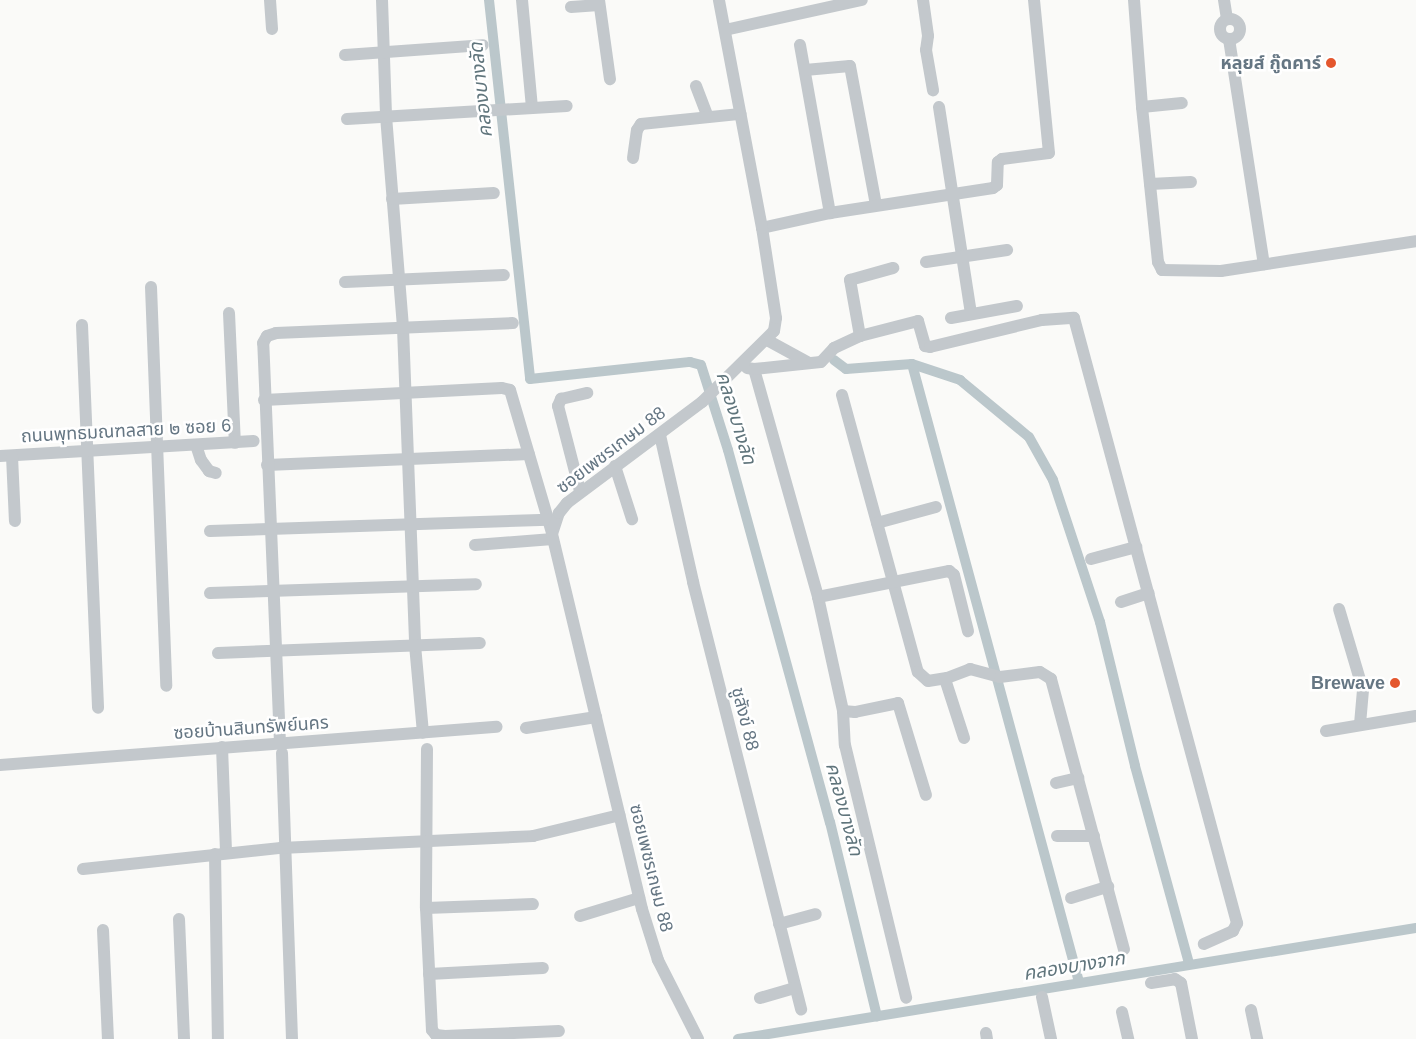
<!DOCTYPE html>
<html>
<head>
<meta charset="utf-8">
<style>
	body { margin:0 }
	#map { position:relative; width:1416px; height:1039px; overflow:hidden; background:#fafaf8; font-family:Arial,"Noto Sans Thai",sans-serif }
	div>[style] { position:absolute }
	.canal>* { height:10px; margin:-5px; padding:0 5px; transform-origin:5px; border-radius:5px; background:#bbc7cb }
	.minor>* { height:12px; margin:-6px; padding:0 6px; transform-origin:6px; border-radius:6px; background:#c3c8cc }
	.minor>.ring { margin:-6px; padding:0; box-sizing:content-box; background:none; border:12px solid #c3c8cc; border-radius:50% }
	.dots>* { width:14px; height:14px; translate:-50% -50%; box-sizing:border-box; border:2px solid #fff; border-radius:50% }
	span { translate:-50% -50%; white-space:nowrap; text-align:center; line-height:1.15; -webkit-text-stroke:5px #fff; paint-order:stroke }
	.poi-label { font-size:18px; color:#657683; font-weight:700 }
	.right { translate:-100% -50%; text-align:right }
	.street-label { font-size:18px; color:#657683 }
	.water-label { font-size:19px; color:#60757c; font-style:italic }
</style>
</head>
<body>
<div id="map">
	<div class="canal">
		<i style="left:489px;top:0;width:381px;rotate:83.8deg"></i>
		<i style="left:530px;top:379px;width:161px;rotate:-6.1deg"></i>
		<i style="left:690px;top:362px;width:11px;rotate:15deg"></i>
		<i style="left:701px;top:365px;width:89px;rotate:72.4deg"></i>
		<i style="left:728px;top:450px;width:386px;rotate:74.7deg"></i>
		<i style="left:830px;top:822px;width:200px;rotate:76.4deg"></i>
		<i style="left:834px;top:360px;width:15px;rotate:37deg"></i>
		<i style="left:846px;top:369px;width:66px;rotate:-4.3deg"></i>
		<i style="left:912px;top:364px;width:640px;rotate:74.88deg"></i>
		<i style="left:912px;top:364px;width:51px;rotate:18.4deg"></i>
		<i style="left:960px;top:380px;width:89px;rotate:39.6deg"></i>
		<i style="left:1029px;top:437px;width:49px;rotate:60.8deg"></i>
		<i style="left:1053px;top:480px;width:150px;rotate:71.7deg"></i>
		<i style="left:1100px;top:622px;width:148px;rotate:76.3deg"></i>
		<i style="left:1135px;top:766px;width:204px;rotate:74.7deg"></i>
		<i style="left:738px;top:1039px;width:687px;rotate:-9.3deg"></i>
	</div>
	<div class="minor">
		<i style="left:270px;top:0;width:29px;rotate:86deg"></i>
		<i style="left:382px;top:0;width:116px;rotate:88deg"></i>
		<i style="left:386px;top:116px;width:213px;rotate:85.4deg"></i>
		<i style="left:403px;top:328px;width:317px;rotate:87.8deg"></i>
		<i style="left:415px;top:645px;width:88px;rotate:84.8deg"></i>
		<i style="left:522px;top:0;width:108px;rotate:84.7deg"></i>
		<i style="left:599px;top:0;width:80px;rotate:82.1deg"></i>
		<i style="left:923px;top:0;width:36px;rotate:82deg"></i>
		<i style="left:928px;top:36px;width:14px;rotate:98deg"></i>
		<i style="left:926px;top:50px;width:41px;rotate:80.1deg"></i>
		<i style="left:1134px;top:0;width:107px;rotate:85.7deg"></i>
		<i style="left:1142px;top:107px;width:156px;rotate:84.1deg"></i>
		<i style="left:1158px;top:262px;width:9px;rotate:63deg"></i>
		<i style="left:1162px;top:270px;width:59px;rotate:1deg"></i>
		<i style="left:1221px;top:271px;width:197px;rotate:-8.7deg"></i>
		<i style="left:1224px;top:0;width:19px;rotate:81deg"></i>
		<i style="left:571px;top:7px;width:28px;rotate:-4deg"></i>
		<i class="ring" style="left:1220px;top:19px;width:8px;height:8px"></i>
		<i style="left:725px;top:30px;width:140px;rotate:-12.4deg"></i>
		<i style="left:1229px;top:39px;width:228px;rotate:81.2deg"></i>
		<i style="left:800px;top:45px;width:171px;rotate:79.9deg"></i>
		<i style="left:345px;top:55px;width:138px;rotate:-4.1deg"></i>
		<i style="left:805px;top:70px;width:45px;rotate:-5.1deg"></i>
		<i style="left:850px;top:66px;width:141px;rotate:79.4deg"></i>
		<i style="left:696px;top:86px;width:33px;rotate:69deg"></i>
		<i style="left:939px;top:107px;width:209px;rotate:81.2deg"></i>
		<i style="left:1142px;top:107px;width:40px;rotate:-5.7deg"></i>
		<i style="left:347px;top:119px;width:220px;rotate:-3.4deg"></i>
		<i style="left:633px;top:158px;width:28px;rotate:-82deg"></i>
		<i style="left:637px;top:130px;width:7px;rotate:-56deg"></i>
		<i style="left:641px;top:124px;width:100px;rotate:-5.8deg"></i>
		<i style="left:1150px;top:184px;width:41px;rotate:-2.8deg"></i>
		<i style="left:392px;top:199px;width:102px;rotate:-3.4deg"></i>
		<i style="left:762px;top:228px;width:70px;rotate:-12.4deg"></i>
		<i style="left:830px;top:213px;width:165px;rotate:-8.7deg"></i>
		<i style="left:993px;top:188px;width:5px;rotate:-37deg"></i>
		<i style="left:997px;top:185px;width:23px;rotate:-88deg"></i>
		<i style="left:998px;top:162px;width:5px;rotate:-37deg"></i>
		<i style="left:1002px;top:159px;width:47px;rotate:-7.3deg"></i>
		<i style="left:1049px;top:153px;width:154px;rotate:-95.6deg"></i>
		<i style="left:926px;top:262px;width:82px;rotate:-8.4deg"></i>
		<i style="left:345px;top:282px;width:159px;rotate:-2.5deg"></i>
		<i style="left:151px;top:287px;width:399px;rotate:87.8deg"></i>
		<i style="left:229px;top:313px;width:130px;rotate:87.4deg"></i>
		<i style="left:951px;top:318px;width:67px;rotate:-10.3deg"></i>
		<i style="left:82px;top:325px;width:383px;rotate:87.6deg"></i>
		<i style="left:860px;top:336px;width:57px;rotate:-100.1deg"></i>
		<i style="left:850px;top:280px;width:45px;rotate:-15.6deg"></i>
		<i style="left:767px;top:340px;width:48px;rotate:28.7deg"></i>
		<i style="left:747px;top:368px;width:7px;rotate:8deg"></i>
		<i style="left:754px;top:369px;width:237px;rotate:74.3deg"></i>
		<i style="left:818px;top:597px;width:117px;rotate:77.6deg"></i>
		<i style="left:843px;top:711px;width:34px;rotate:87deg"></i>
		<i style="left:845px;top:745px;width:260px;rotate:76.4deg"></i>
		<i style="left:754px;top:369px;width:67px;rotate:-6deg"></i>
		<i style="left:821px;top:362px;width:19px;rotate:-47deg"></i>
		<i style="left:834px;top:348px;width:29px;rotate:-25deg"></i>
		<i style="left:860px;top:336px;width:60px;rotate:-14.5deg"></i>
		<i style="left:918px;top:321px;width:26px;rotate:74deg"></i>
		<i style="left:925px;top:346px;width:5px;rotate:11deg"></i>
		<i style="left:930px;top:347px;width:115px;rotate:-13.6deg"></i>
		<i style="left:1042px;top:320px;width:32px;rotate:-4deg"></i>
		<i style="left:1074px;top:318px;width:627px;rotate:74.92deg"></i>
		<i style="left:1237px;top:923px;width:9px;rotate:117deg"></i>
		<i style="left:1233px;top:931px;width:32px;rotate:156deg"></i>
		<i style="left:842px;top:395px;width:287px;rotate:74.7deg"></i>
		<i style="left:918px;top:672px;width:13px;rotate:42deg"></i>
		<i style="left:928px;top:681px;width:19px;rotate:-9deg"></i>
		<i style="left:947px;top:678px;width:25px;rotate:-21deg"></i>
		<i style="left:970px;top:669px;width:31px;rotate:15deg"></i>
		<i style="left:1000px;top:677px;width:40px;rotate:-7.1deg"></i>
		<i style="left:1040px;top:672px;width:13px;rotate:32deg"></i>
		<i style="left:1051px;top:679px;width:280px;rotate:74.9deg"></i>
		<i style="left:264px;top:400px;width:238px;rotate:-2.9deg"></i>
		<i style="left:502px;top:388px;width:8px;rotate:14deg"></i>
		<i style="left:510px;top:390px;width:149px;rotate:73.6deg"></i>
		<i style="left:660px;top:435px;width:151px;rotate:77.3deg"></i>
		<i style="left:693px;top:582px;width:441px;rotate:75.8deg"></i>
		<i style="left:196px;top:445px;width:16px;rotate:72deg"></i>
		<i style="left:201px;top:460px;width:14px;rotate:54deg"></i>
		<i style="left:209px;top:471px;width:7px;rotate:16deg"></i>
		<i style="left:0;top:456px;width:254px;rotate:-3.4deg"></i>
		<i style="left:12px;top:456px;width:65px;rotate:87.4deg"></i>
		<i style="left:267px;top:465px;width:262px;rotate:-2.4deg"></i>
		<i style="left:615px;top:466px;width:56px;rotate:72.2deg"></i>
		<i style="left:580px;top:491px;width:88px;rotate:-104.5deg"></i>
		<i style="left:558px;top:406px;width:8px;rotate:-67deg"></i>
		<i style="left:561px;top:399px;width:27px;rotate:-13deg"></i>
		<i style="left:877px;top:523px;width:61px;rotate:-15.2deg"></i>
		<i style="left:210px;top:531px;width:338px;rotate:-1.9deg"></i>
		<i style="left:475px;top:545px;width:78px;rotate:-4.4deg"></i>
		<i style="left:1091px;top:559px;width:47px;rotate:-14.9deg"></i>
		<i style="left:210px;top:593px;width:266px;rotate:-1.9deg"></i>
		<i style="left:818px;top:597px;width:134px;rotate:-11.2deg"></i>
		<i style="left:949px;top:571px;width:6px;rotate:39deg"></i>
		<i style="left:954px;top:575px;width:58px;rotate:76deg"></i>
		<i style="left:1121px;top:602px;width:29px;rotate:-18deg"></i>
		<i style="left:1339px;top:609px;width:84px;rotate:73.5deg"></i>
		<i style="left:1363px;top:690px;width:35px;rotate:95deg"></i>
		<i style="left:218px;top:653px;width:262px;rotate:-2.2deg"></i>
		<i style="left:945px;top:679px;width:62px;rotate:72.1deg"></i>
		<i style="left:843px;top:711px;width:12px;rotate:5deg"></i>
		<i style="left:855px;top:712px;width:44px;rotate:-11.8deg"></i>
		<i style="left:898px;top:703px;width:96px;rotate:73.1deg"></i>
		<i style="left:526px;top:728px;width:71px;rotate:-8.9deg"></i>
		<i style="left:1326px;top:731px;width:91px;rotate:-9.5deg"></i>
		<i style="left:280px;top:743px;width:400px;rotate:-92.4deg"></i>
		<i style="left:263px;top:343px;width:8px;rotate:-60deg"></i>
		<i style="left:267px;top:336px;width:9px;rotate:-18deg"></i>
		<i style="left:276px;top:333px;width:237px;rotate:-2.4deg"></i>
		<i style="left:222px;top:747px;width:105px;rotate:87.8deg"></i>
		<i style="left:427px;top:749px;width:159px;rotate:90.4deg"></i>
		<i style="left:426px;top:908px;width:122px;rotate:87.2deg"></i>
		<i style="left:432px;top:1030px;width:6px;rotate:51deg"></i>
		<i style="left:436px;top:1035px;width:9px;rotate:6deg"></i>
		<i style="left:445px;top:1036px;width:114px;rotate:-2.5deg"></i>
		<i style="left:282px;top:753px;width:286px;rotate:88deg"></i>
		<i style="left:0;top:765px;width:498px;rotate:-4.4deg"></i>
		<i style="left:1056px;top:783px;width:23px;rotate:-13deg"></i>
		<i style="left:1057px;top:836px;width:37px"></i>
		<i style="left:215px;top:854px;width:185px;rotate:89.1deg"></i>
		<i style="left:83px;top:869px;width:199px;rotate:-6.1deg"></i>
		<i style="left:281px;top:848px;width:252px;rotate:-2.7deg"></i>
		<i style="left:533px;top:836px;width:89px;rotate:-13.6deg"></i>
		<i style="left:1071px;top:898px;width:39px;rotate:-17deg"></i>
		<i style="left:426px;top:908px;width:107px;rotate:-2.1deg"></i>
		<i style="left:580px;top:916px;width:62px;rotate:-17deg"></i>
		<i style="left:179px;top:919px;width:120px;rotate:87.6deg"></i>
		<i style="left:779px;top:924px;width:38px;rotate:-15deg"></i>
		<i style="left:103px;top:930px;width:109px;rotate:87.4deg"></i>
		<i style="left:429px;top:974px;width:114px;rotate:-3deg"></i>
		<i style="left:1151px;top:983px;width:24px;rotate:-9deg"></i>
		<i style="left:1175px;top:979px;width:7px;rotate:34deg"></i>
		<i style="left:1181px;top:983px;width:57px;rotate:78.9deg"></i>
		<i style="left:1042px;top:997px;width:43px;rotate:77.9deg"></i>
		<i style="left:760px;top:998px;width:36px;rotate:-16deg"></i>
		<i style="left:1251px;top:1010px;width:30px;rotate:78deg"></i>
		<i style="left:1122px;top:1012px;width:28px;rotate:77deg"></i>
		<i style="left:986px;top:1033px;width:6px;rotate:81deg"></i>
		<i style="left:698px;top:1039px;width:89px;rotate:-116.9deg"></i>
		<i style="left:658px;top:960px;width:53px;rotate:-107.4deg"></i>
		<i style="left:642px;top:909px;width:386px;rotate:-103.5deg"></i>
		<i style="left:552px;top:534px;width:22px;rotate:-72deg"></i>
		<i style="left:559px;top:513px;width:13px;rotate:-51deg"></i>
		<i style="left:567px;top:503px;width:169px;rotate:-36.8deg"></i>
		<i style="left:702px;top:402px;width:101px;rotate:-44.6deg"></i>
		<i style="left:774px;top:331px;width:13px;rotate:-81deg"></i>
		<i style="left:776px;top:318px;width:91px;rotate:-98.8deg"></i>
		<i style="left:762px;top:228px;width:232px;rotate:-100.7deg"></i>
	</div>
	<div class="dots">
		<i style="left:1331px;top:63px;background:#e4572e"></i>
		<i style="left:1395px;top:683px;background:#e4572e"></i>
	</div>
	<div class="poi-label">
		<span class="right" style="left:1321px;top:63px">หลุยส์ กู๊ดคาร์</span>
		<span class="right" style="left:1385px;top:683px">Brewave</span>
	</div>
	<div class="street-label">
		<span style="left:126px;top:431px;rotate:-3deg">ถนนพุทธมณฑลสาย ๒ ซอย 6</span>
		<span style="left:611px;top:450px;rotate:-37deg">ซอยเพชรเกษม 88</span>
		<span style="left:745px;top:719px;rotate:76deg">ชูสังข์ 88</span>
		<span style="left:251px;top:728px;rotate:-4deg">ซอยบ้านสินทรัพย์นคร</span>
		<span style="left:651px;top:868px;rotate:76deg">ซอยเพชรเกษม 88</span>
	</div>
	<div class="water-label">
		<span style="left:481px;top:90px;rotate:-96deg">คลองบางลัด</span>
		<span style="left:736px;top:418px;rotate:73deg">คลองบางลัด</span>
		<span style="left:844px;top:809px;rotate:75deg">คลองบางลัด</span>
		<span style="left:1074px;top:966px;rotate:-9deg">คลองบางจาก</span>
	</div>
</div>
</body>
</html>
